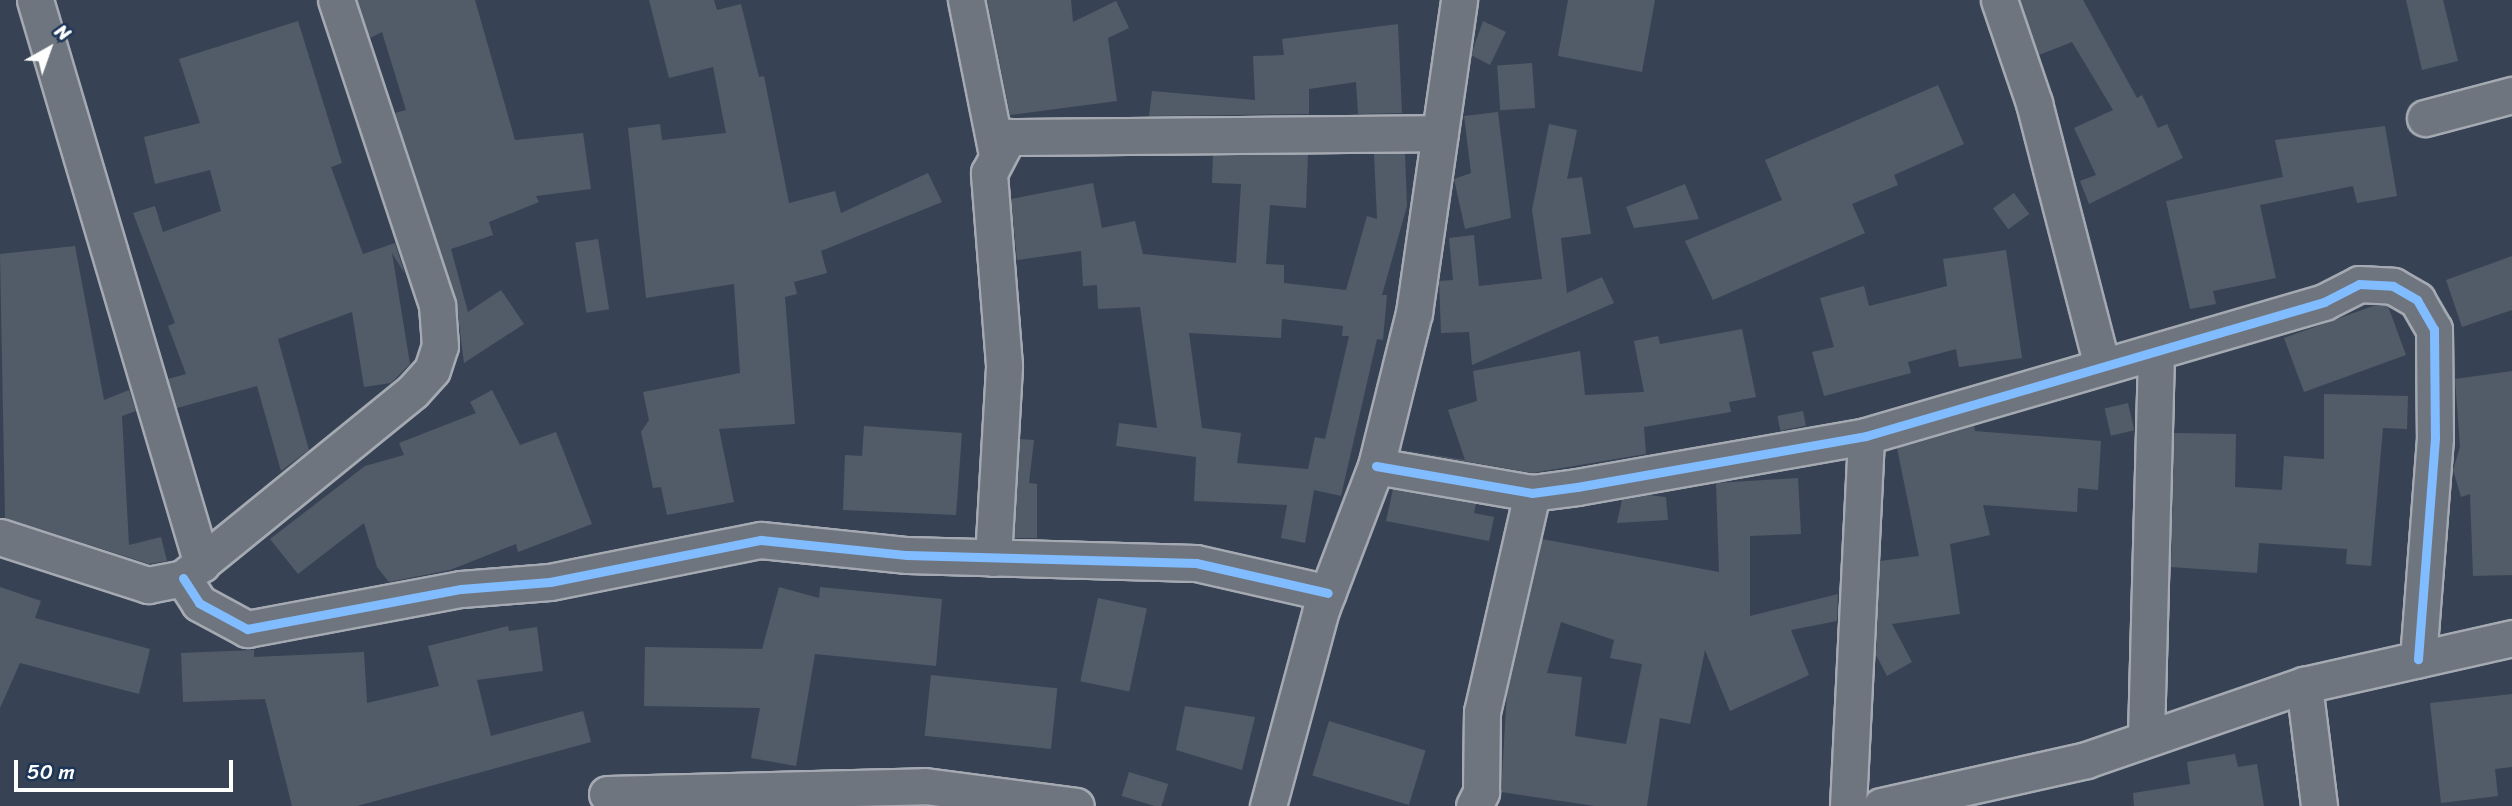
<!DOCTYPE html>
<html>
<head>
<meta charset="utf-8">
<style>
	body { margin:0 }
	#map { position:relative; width:2512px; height:806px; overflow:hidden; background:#374354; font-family:Sriracha,sans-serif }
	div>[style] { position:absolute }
	.building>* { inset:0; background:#525b68; transform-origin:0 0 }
	.roads { filter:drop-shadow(2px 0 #a5aab2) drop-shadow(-2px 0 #a5aab2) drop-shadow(0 2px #a5aab2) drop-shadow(0 -2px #a5aab2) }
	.minor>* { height:35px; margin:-17.5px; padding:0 17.5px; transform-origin:17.5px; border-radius:17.5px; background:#6f757e }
	.cycleway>* { height:9px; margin:-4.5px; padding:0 4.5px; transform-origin:4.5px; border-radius:4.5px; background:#80bcff }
	span { translate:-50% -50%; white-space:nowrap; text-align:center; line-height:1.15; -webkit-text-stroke:5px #1d3557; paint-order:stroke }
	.north { position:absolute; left:14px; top:14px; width:70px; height:70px; -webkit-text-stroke:5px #1d3557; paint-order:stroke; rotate:40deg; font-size:19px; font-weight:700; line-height:28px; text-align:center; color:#fff }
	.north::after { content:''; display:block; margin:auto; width:24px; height:32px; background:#fff; clip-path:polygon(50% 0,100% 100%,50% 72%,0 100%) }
	.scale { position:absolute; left:14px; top:760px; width:219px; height:32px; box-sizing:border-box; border:4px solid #fff; border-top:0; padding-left:9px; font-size:21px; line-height:24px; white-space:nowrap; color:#fff; -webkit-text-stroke:5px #1d3557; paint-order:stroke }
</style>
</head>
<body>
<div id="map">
	<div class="building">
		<i style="clip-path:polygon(357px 0,475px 0,515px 140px,583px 133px,591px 189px,536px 196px,539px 202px,489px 222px,493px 235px,451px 249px,468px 312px,501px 290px,524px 324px,464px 363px,456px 299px,395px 113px,406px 110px,382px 32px,370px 38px)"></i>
		<i style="clip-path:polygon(649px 0,714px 0,717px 10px,741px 4px,759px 77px,764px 76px,789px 203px,835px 191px,841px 213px,928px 173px,942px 202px,821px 251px,827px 273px,794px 282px,797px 294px,785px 297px,795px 424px,719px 429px,734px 502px,667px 515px,661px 487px,653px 488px,641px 432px,649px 420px,643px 392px,740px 373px,734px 284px,646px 298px,628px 128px,660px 124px,662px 140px,726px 133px,713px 67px,669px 78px)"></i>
		<i style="clip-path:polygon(987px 0,1071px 0,1073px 22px,1116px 1px,1129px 28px,1108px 38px,1117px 101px,1010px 115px)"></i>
		<i style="clip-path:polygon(1568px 0,1655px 0,1642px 72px,1558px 56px)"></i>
		<i style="clip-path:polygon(2020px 0,2083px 0,2137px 98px,2142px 95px,2158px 128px,2167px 124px,2183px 158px,2089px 204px,2080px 181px,2096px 175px,2074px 128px,2113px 110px,2072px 42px,2039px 55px)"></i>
		<i style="clip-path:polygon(2406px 0,2443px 0,2458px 61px,2422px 70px)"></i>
		<i style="clip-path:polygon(298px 21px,342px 163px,331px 167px,363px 254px,395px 243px,405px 274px,392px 253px,410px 364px,391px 383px,364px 387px,352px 312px,278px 339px,309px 450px,281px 471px,257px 386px,177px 408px,168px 379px,186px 374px,168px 326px,175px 323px,133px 213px,155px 206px,163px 232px,221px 211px,210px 170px,155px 184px,144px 137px,200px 123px,179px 59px)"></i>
		<i style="clip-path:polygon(1483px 21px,1506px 32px,1490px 65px,1471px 55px)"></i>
		<i style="clip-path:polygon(1398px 24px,1402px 113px,1358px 114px,1356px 82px,1309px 89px,1309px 114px,1149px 116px,1152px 91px,1255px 100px,1253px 56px,1284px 55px,1282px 39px)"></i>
		<i style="left:1532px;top:63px;width:45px;height:35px;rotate:86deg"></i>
		<i style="clip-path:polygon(1938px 85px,1964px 144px,1894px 175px,1898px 185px,1852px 204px,1865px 233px,1713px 300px,1685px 241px,1782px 200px,1765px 160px)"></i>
		<i style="clip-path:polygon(1498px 112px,1511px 218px,1465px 229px,1454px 179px,1471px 173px,1464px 116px)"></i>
		<i style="clip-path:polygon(1549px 124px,1577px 130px,1567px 179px,1582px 177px,1591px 234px,1561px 238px,1567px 293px,1602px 277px,1614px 303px,1472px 365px,1469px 332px,1441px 333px,1439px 281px,1453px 280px,1449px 238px,1474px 235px,1479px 286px,1542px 279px,1532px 210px)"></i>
		<i style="clip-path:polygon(2385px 126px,2397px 196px,2357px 203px,2353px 186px,2260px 205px,2276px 278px,2213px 291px,2216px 304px,2190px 309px,2166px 201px,2283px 177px,2275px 140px)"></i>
		<i style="clip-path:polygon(evenodd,1405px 153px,1407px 206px,1382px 295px,1387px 295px,1383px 340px,1377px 339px,1341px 496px,1314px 490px,1305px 543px,1281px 538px,1287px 505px,1194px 501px,1196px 457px,1116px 446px,1119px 423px,1157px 428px,1140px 307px,1098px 309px,1097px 285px,1083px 286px,1081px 251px,1017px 260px,1011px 199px,1093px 183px,1102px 228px,1135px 221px,1143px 254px,1236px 263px,1241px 184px,1212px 183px,1213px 155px,1308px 154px,1306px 208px,1270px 205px,1266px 264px,1284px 265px,1284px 283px,1346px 290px,1367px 216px,1377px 219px,1374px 154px,1405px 153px,1282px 319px,1343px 326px,1342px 336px,1349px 336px,1325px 439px,1315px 437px,1308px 469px,1237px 463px,1241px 433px,1202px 428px,1189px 333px,1281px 338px,1282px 319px)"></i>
		<i style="clip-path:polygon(1685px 184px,1699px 219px,1634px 228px,1626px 207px)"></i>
		<i style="left:2014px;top:193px;width:26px;height:26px;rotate:54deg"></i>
		<i style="left:598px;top:239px;width:71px;height:23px;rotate:81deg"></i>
		<i style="clip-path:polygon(75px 246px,104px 400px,129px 390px,136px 411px,122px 416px,129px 545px,161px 537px,167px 561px,149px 564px,5px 518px,0 254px)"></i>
		<i style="clip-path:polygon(2006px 250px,2022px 358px,1959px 367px,1956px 349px,1908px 362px,1911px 373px,1824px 396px,1812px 352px,1834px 347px,1820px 298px,1864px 286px,1869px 306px,1947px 286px,1943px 259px)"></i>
		<i style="clip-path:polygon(2512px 256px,2512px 310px,2462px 327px,2446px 280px)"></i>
		<i style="clip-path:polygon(2376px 305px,2388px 306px,2406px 355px,2304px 392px,2284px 338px)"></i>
		<i style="clip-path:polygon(1742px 329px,1756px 397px,1729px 402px,1731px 412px,1644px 427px,1646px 454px,1532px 473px,1401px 450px,1465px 460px,1448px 410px,1477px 401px,1473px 371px,1580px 351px,1585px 395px,1644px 392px,1634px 341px,1658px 336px,1660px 344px)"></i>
		<i style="clip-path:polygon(2512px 371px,2512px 575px,2473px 576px,2470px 494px,2461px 497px,2453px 470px,2460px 447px,2455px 379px)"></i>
		<i style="clip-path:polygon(492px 390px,520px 445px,556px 432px,592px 524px,518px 552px,516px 544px,450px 570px,389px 582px,377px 567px,364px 523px,298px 574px,270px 539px,365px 466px,404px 455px,399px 443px,476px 413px,470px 402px)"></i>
		<i style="clip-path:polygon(2324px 394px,2408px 396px,2407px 429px,2383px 428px,2371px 566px,2346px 564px,2347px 549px,2259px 543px,2257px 573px,2171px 567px,2174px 433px,2236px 434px,2235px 487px,2282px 490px,2284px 456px,2324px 459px)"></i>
		<i style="left:2128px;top:403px;width:28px;height:24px;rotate:77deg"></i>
		<i style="left:1803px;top:411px;width:15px;height:26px;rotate:79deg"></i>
		<i style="clip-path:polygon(864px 426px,962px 433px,956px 515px,843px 510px,845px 455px,862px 456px)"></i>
		<i style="clip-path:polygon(1974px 426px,1975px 431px,2101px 441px,2098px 490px,2078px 488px,2077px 512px,1983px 505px,1990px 535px,1950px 544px,1960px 614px,1892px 624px,1912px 662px,1887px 676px,1876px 655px,1880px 561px,1919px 556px,1897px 448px)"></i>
		<i style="clip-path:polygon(1020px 439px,1034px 440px,1029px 483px,1037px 484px,1037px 538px,1014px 538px)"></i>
		<i style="clip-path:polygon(evenodd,1798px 478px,1801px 534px,1750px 536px,1750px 616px,1838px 594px,1837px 621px,1791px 630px,1809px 675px,1730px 711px,1705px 650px,1690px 724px,1660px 718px,1647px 806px,1595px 806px,1501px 792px,1507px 692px,1542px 539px,1719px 572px,1716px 483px,1798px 478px,1561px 622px,1614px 640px,1610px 658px,1642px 664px,1626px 744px,1575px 736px,1582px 677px,1547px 673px,1561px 622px)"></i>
		<i style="clip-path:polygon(1393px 489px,1476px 504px,1474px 513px,1494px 517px,1489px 541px,1386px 521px)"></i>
		<i style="clip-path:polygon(1648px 495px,1666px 497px,1668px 520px,1617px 523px,1622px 500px)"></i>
		<i style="clip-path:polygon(0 587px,41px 601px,35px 618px,150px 649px,139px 694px,20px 663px,0 708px)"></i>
		<i style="clip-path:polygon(779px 587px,819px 598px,820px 587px,942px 599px,936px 666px,815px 654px,796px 766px,751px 758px,760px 708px,644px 706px,645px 647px,762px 649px)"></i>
		<i style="left:1098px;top:598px;width:50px;height:85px;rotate:12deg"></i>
		<i style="clip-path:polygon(508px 626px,509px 631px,537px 627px,543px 671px,477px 680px,491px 736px,583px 711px,591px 742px,357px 806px,292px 806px,265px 699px,183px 702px,181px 653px,254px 650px,254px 657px,364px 652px,367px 703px,439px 686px,428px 646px)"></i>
		<i style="left:931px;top:675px;width:127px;height:61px;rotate:6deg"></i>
		<i style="clip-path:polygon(2512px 694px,2512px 767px,2495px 769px,2498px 796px,2441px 803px,2430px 703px)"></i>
		<i style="clip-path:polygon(1185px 706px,1255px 717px,1242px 770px,1176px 750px)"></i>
		<i style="left:1329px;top:721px;width:101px;height:57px;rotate:17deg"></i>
		<i style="clip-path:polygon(2235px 754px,2238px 767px,2257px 764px,2264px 806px,2134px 806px,2133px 793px,2190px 784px,2187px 762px)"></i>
		<i style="left:1129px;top:772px;width:41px;height:25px;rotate:17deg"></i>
	</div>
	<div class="roads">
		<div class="minor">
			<i style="left:35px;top:0;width:588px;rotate:73.51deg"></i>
			<i style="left:966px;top:0;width:153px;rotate:78.7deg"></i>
			<i style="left:1999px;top:0;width:109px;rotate:71.2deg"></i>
			<i style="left:2034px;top:103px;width:268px;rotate:75.5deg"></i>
			<i style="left:2425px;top:118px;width:90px;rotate:-14.8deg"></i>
			<i style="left:1376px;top:466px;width:158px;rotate:9.8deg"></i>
			<i style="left:1532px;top:493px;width:45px;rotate:-7.6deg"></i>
			<i style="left:1577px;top:487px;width:293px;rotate:-10deg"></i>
			<i style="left:1866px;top:436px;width:477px;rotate:-16.3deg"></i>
			<i style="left:2324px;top:302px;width:39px;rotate:-27deg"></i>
			<i style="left:2359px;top:284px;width:34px;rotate:3deg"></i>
			<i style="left:2393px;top:286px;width:28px;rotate:30deg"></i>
			<i style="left:2417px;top:300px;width:34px;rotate:60deg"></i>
			<i style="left:2434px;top:329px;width:109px;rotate:89.5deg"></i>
			<i style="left:2435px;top:438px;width:222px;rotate:94.4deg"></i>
			<i style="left:0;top:537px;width:156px;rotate:18deg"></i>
			<i style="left:148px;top:585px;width:36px;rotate:-11deg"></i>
			<i style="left:183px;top:578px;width:296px;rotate:-39.1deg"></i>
			<i style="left:413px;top:391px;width:28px;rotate:-48deg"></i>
			<i style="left:432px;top:370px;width:25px;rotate:-72deg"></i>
			<i style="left:440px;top:346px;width:41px;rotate:-94.2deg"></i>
			<i style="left:437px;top:305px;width:321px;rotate:-108.3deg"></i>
			<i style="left:993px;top:558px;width:193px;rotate:-86.7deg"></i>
			<i style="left:1004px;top:365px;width:193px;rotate:-94.5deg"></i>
			<i style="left:989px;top:173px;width:41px;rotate:-62.2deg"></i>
			<i style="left:1008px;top:137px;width:432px;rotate:-0.5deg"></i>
			<i style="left:183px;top:578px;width:30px;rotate:57deg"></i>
			<i style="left:199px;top:603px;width:55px;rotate:28.4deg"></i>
			<i style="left:247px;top:629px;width:218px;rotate:-10.6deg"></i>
			<i style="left:461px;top:589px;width:89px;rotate:-4.5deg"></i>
			<i style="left:550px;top:582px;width:215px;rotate:-11.3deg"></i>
			<i style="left:761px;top:540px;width:147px;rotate:5.9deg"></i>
			<i style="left:907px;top:555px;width:289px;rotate:1.6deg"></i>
			<i style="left:1196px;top:563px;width:135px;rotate:12.8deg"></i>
			<i style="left:2304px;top:685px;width:122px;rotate:82.9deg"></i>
			<i style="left:2146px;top:736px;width:384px;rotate:-88.5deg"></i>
			<i style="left:607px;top:794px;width:318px;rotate:-1.4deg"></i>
			<i style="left:925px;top:786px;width:152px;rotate:7.5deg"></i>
			<i style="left:1268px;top:806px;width:203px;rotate:-74.9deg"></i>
			<i style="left:1321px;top:610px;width:154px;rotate:-69.1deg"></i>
			<i style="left:1376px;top:466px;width:158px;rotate:-76.1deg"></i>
			<i style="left:1414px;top:313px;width:316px;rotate:-81.8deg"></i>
			<i style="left:1474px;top:806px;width:16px;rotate:-63deg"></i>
			<i style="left:1481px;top:792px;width:80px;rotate:-89.3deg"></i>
			<i style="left:1482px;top:712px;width:225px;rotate:-77.1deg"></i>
			<i style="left:1848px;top:806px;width:370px;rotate:-87.2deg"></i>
			<i style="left:1881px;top:806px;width:210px;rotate:-12.6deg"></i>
			<i style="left:2086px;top:760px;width:231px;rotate:-19deg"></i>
			<i style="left:2304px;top:685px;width:213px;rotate:-12.7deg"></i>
		</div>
	</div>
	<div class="cycleway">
		<i style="left:1376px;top:466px;width:158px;rotate:9.8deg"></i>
		<i style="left:1532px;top:493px;width:45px;rotate:-7.6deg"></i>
		<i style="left:1577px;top:487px;width:293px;rotate:-10deg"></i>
		<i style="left:1866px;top:436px;width:477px;rotate:-16.3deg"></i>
		<i style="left:2324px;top:302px;width:39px;rotate:-27deg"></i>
		<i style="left:2359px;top:284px;width:34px;rotate:3deg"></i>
		<i style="left:2393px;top:286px;width:28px;rotate:30deg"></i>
		<i style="left:2417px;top:300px;width:34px;rotate:60deg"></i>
		<i style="left:2434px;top:329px;width:109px;rotate:89.5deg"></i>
		<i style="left:2435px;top:438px;width:222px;rotate:94.4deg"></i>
		<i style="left:183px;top:578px;width:30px;rotate:57deg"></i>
		<i style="left:199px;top:603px;width:55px;rotate:28.4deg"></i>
		<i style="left:247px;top:629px;width:218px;rotate:-10.6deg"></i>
		<i style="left:461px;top:589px;width:89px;rotate:-4.5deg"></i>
		<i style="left:550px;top:582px;width:215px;rotate:-11.3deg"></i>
		<i style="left:761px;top:540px;width:147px;rotate:5.9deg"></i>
		<i style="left:907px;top:555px;width:289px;rotate:1.6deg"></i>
		<i style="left:1196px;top:563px;width:135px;rotate:12.8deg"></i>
	</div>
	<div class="north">N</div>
	<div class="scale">50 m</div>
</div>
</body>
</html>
